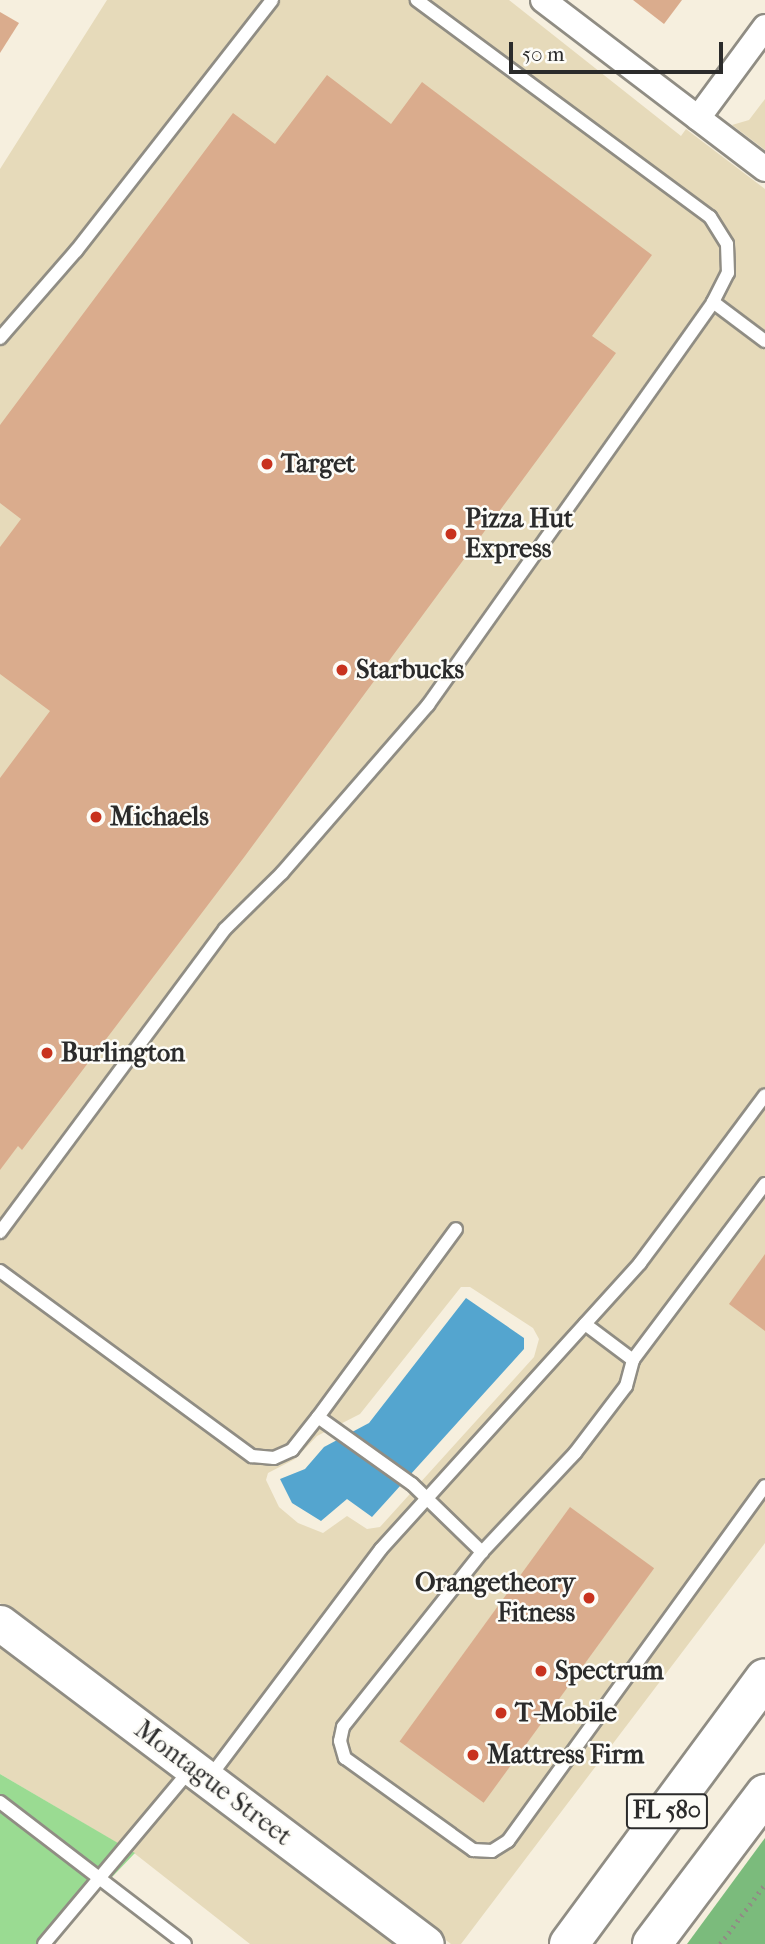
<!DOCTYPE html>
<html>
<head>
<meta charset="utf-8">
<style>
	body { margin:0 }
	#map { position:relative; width:765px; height:1944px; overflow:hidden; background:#f6efde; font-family:"IM FELL French Canon",serif }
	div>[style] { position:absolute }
	.built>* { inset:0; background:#e6daba }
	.green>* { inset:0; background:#9adb92 }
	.forest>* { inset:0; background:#7bbb7c }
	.water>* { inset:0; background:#54a5cf }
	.building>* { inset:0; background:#daac8d; transform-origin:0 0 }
	.path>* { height:4.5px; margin-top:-2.25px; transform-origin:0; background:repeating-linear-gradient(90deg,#908d84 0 2px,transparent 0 7px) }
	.roads { filter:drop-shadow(2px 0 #908d84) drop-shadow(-2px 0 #908d84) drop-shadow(0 2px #908d84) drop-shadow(0 -2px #908d84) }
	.lane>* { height:12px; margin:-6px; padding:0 6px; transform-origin:6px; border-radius:6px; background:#fff }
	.street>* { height:24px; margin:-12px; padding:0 12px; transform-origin:12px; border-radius:12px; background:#fff }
	.secondary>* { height:35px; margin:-17.5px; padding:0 17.5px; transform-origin:17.5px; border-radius:17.5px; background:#fff }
	.primary>* { height:38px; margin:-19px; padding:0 19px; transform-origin:19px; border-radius:19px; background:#fff }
	.dots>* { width:19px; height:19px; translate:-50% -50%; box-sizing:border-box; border:4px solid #fdfcf7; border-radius:50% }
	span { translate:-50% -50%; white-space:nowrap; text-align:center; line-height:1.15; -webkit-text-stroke:5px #fdfcf7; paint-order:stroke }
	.shield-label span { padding:2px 5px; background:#fdfcf7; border:2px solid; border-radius:5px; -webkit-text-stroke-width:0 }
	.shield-label { font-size:24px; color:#2b2b2b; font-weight:700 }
	.poi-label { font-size:26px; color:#2b2b2b; font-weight:700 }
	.left { translate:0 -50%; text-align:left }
	.right { translate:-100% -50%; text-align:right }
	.street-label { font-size:26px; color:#2b2b2b }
	.scale { position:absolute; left:509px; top:42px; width:214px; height:32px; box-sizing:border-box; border:4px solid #2b2b2b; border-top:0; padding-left:9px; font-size:21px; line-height:24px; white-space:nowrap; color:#2b2b2b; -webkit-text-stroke:5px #fdfcf7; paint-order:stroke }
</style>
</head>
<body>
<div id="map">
	<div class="built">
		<i style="clip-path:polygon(evenodd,107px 0,509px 0,681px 136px,686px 129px,765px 189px,765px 1543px,461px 1944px,451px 1944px,0 1603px,0 169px,107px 0,461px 1287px,470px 1287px,533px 1328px,539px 1339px,534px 1357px,380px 1527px,367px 1529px,347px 1516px,323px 1533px,298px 1523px,279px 1507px,266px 1480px,268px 1473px,295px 1459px,317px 1436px,360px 1414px,461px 1287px)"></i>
		<i style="clip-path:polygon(765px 99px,765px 150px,732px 125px,749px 120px)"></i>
		<i style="clip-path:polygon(0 1642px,400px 1944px,250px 1944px,134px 1853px,0 1774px)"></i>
	</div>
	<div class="green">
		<i style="clip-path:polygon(0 1774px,135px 1853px,48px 1944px,0 1944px)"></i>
	</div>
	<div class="forest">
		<i style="clip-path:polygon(765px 1838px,765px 1944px,687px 1944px)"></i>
	</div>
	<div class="water">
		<i style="clip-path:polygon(466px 1298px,524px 1338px,524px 1349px,372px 1517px,347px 1499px,321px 1521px,292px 1503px,280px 1479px,305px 1469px,324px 1447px,369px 1423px)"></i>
	</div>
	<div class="building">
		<i style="clip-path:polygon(633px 0,682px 0,664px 24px)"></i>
		<i style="clip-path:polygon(0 12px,19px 23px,0 53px)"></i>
		<i style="clip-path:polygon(327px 75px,391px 124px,422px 82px,652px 255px,592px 336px,616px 353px,245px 856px,22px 1150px,18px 1146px,0 1170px,0 778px,50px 711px,0 674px,0 547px,21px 519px,0 503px,0 425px,233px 113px,275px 144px)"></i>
		<i style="clip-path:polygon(765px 1254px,765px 1331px,729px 1304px)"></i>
		<i style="left:570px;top:1507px;width:104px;height:290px;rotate:36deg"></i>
	</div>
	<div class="path">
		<i style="left:720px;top:1944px;width:75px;rotate:-53.1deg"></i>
	</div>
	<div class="roads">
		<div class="lane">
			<i style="left:713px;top:302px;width:65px;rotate:36.9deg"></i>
			<i style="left:0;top:338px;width:116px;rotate:-48.9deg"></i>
			<i style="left:76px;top:251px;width:318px;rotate:-52deg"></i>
			<i style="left:765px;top:1184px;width:220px;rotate:126.9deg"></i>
			<i style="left:633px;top:1360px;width:27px;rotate:105deg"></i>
			<i style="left:626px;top:1386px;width:84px;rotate:127.3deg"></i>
			<i style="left:575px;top:1453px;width:136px;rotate:133.2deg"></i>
			<i style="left:482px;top:1552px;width:223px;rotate:128.5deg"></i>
			<i style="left:343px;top:1727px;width:14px;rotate:102deg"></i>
			<i style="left:340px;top:1741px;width:18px;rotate:74deg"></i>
			<i style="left:345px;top:1758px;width:158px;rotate:35.7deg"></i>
			<i style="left:473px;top:1850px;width:19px;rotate:3deg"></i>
			<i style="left:492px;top:1851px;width:19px;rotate:-32deg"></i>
			<i style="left:508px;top:1841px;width:438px;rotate:-54.1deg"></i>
			<i style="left:0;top:1232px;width:377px;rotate:-53.4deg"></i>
			<i style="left:225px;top:929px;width:80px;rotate:-44.5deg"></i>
			<i style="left:282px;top:873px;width:223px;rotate:-49deg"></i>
			<i style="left:428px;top:705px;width:494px;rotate:-54.7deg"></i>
			<i style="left:713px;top:302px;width:33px;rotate:-63deg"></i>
			<i style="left:728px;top:273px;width:29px;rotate:-92deg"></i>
			<i style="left:727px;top:244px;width:32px;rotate:-122deg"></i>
			<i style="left:710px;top:217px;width:365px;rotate:-143.5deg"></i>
			<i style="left:0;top:1271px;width:313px;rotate:36.3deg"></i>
			<i style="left:252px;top:1456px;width:22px;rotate:5deg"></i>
			<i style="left:274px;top:1458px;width:20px;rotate:-24deg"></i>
			<i style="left:292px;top:1450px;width:42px;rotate:-51.8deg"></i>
			<i style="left:318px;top:1417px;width:233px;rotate:-53.7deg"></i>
			<i style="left:585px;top:1324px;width:60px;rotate:36.9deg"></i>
			<i style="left:318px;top:1417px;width:115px;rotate:35.5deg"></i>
			<i style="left:412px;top:1484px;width:98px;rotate:44.2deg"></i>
			<i style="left:209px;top:1778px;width:286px;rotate:-53.1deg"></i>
			<i style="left:381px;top:1549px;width:386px;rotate:-47.8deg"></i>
			<i style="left:640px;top:1263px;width:209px;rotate:-53.3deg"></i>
			<i style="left:0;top:1802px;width:233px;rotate:37.5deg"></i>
			<i style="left:44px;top:1944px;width:227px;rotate:-50deg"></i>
		</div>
		<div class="street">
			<i style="left:543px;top:0;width:279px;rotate:37.3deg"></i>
			<i style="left:698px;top:118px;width:113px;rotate:-53.6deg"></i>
		</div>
		<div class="secondary">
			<i style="left:0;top:1623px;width:533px;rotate:37deg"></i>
		</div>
		<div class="primary">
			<i style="left:569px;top:1944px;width:330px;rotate:-53.6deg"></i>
			<i style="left:652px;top:1944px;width:188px;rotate:-53deg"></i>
		</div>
	</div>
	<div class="dots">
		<i style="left:267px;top:464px;background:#c8321e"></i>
		<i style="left:451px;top:534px;background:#c8321e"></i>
		<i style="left:342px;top:670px;background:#c8321e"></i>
		<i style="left:96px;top:817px;background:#c8321e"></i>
		<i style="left:47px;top:1053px;background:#c8321e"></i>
		<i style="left:589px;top:1598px;background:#c8321e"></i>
		<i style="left:541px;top:1671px;background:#c8321e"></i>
		<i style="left:501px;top:1713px;background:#c8321e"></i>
		<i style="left:473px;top:1755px;background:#c8321e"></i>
	</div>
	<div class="shield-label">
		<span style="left:667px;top:1811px">FL 580</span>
	</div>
	<div class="poi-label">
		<span class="left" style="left:281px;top:464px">Target</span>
		<span class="left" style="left:465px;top:534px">Pizza Hut<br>Express</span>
		<span class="left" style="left:356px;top:670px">Starbucks</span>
		<span class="left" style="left:110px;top:817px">Michaels</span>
		<span class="left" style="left:61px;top:1053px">Burlington</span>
		<span class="right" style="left:575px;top:1598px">Orangetheory<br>Fitness</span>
		<span class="left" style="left:555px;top:1671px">Spectrum</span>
		<span class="left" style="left:515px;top:1713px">T-Mobile</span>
		<span class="left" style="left:487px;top:1755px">Mattress Firm</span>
	</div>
	<div class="street-label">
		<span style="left:213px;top:1783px;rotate:37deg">Montague Street</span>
	</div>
	<div class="scale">50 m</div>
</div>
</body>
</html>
